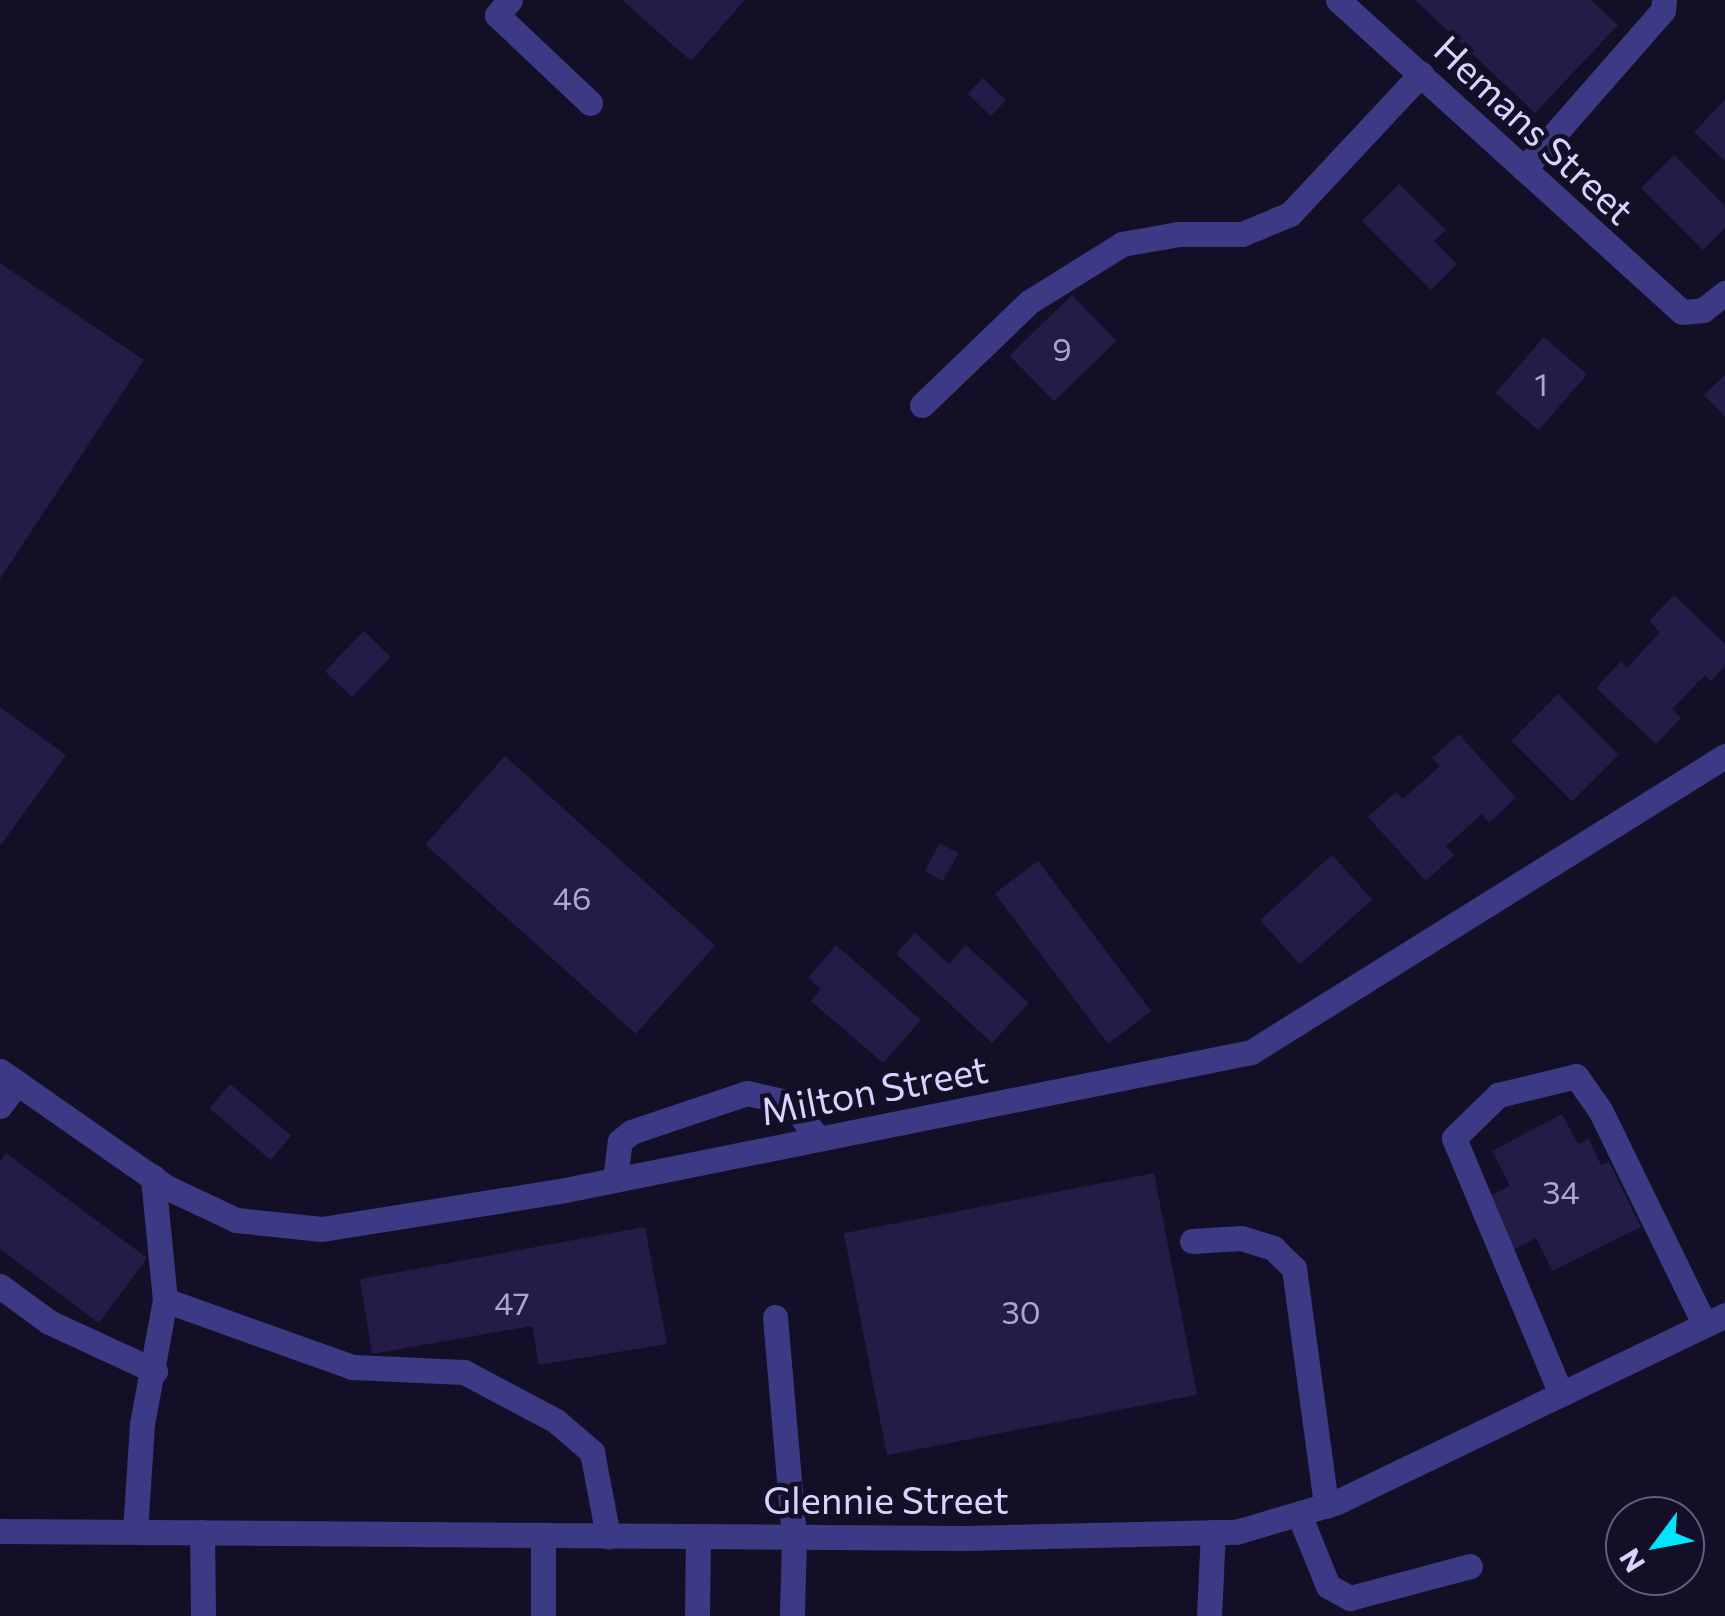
<!DOCTYPE html>
<html>
<head>
<meta charset="utf-8">
<style>
	body { margin:0 }
	#map { position:relative; width:1725px; height:1616px; overflow:hidden; background:#130f26; font-family:Commissioner,sans-serif }
	div>[style] { position:absolute }
	.building>* { inset:0; background:#241b47; transform-origin:0 0 }
	.minor>* { height:25px; margin:-12.5px; padding:0 12.5px; transform-origin:12.5px; border-radius:12.5px; background:#3d3a85 }
	span { translate:-50% -50%; white-space:nowrap; text-align:center; line-height:1.15; -webkit-text-stroke:9px #130f26; paint-order:stroke }
	.number-label { font-size:32px; color:#aca6d1 }
	.number-label span { -webkit-text-stroke-width:0 }
	.street-label { font-size:38px; color:#d9d4ff }
	.north { position:absolute; left:1605px; top:1496px; width:100px; height:100px; box-sizing:border-box; background:#130f26; border:2px solid #625e7d; border-radius:50%; rotate:238deg; font-size:28px; font-weight:700; line-height:40px; text-align:center; color:#d9d4ff }
	.north::after { content:''; display:block; margin:auto; width:35px; height:45px; background:#00e5ff; clip-path:polygon(50% 0,100% 100%,50% 72%,0 100%) }
</style>
</head>
<body>
<div id="map">
	<div class="building">
		<i style="clip-path:polygon(622px 0,745px 0,691px 61px)"></i>
		<i style="clip-path:polygon(1415px 0,1591px 0,1618px 25px,1535px 113px)"></i>
		<i style="left:983px;top:78px;width:32px;height:22px;rotate:44deg"></i>
		<i style="clip-path:polygon(1725px 100px,1725px 161px,1694px 132px)"></i>
		<i style="clip-path:polygon(1674px 155px,1725px 206px,1725px 228px,1703px 250px,1641px 188px)"></i>
		<i style="clip-path:polygon(1399px 184px,1446px 230px,1434px 241px,1457px 264px,1431px 290px,1362px 221px)"></i>
		<i style="clip-path:polygon(0 263px,144px 360px,0 579px)"></i>
		<i style="left:1072px;top:295px;width:64px;height:87px;rotate:46deg"></i>
		<i style="left:1544px;top:337px;width:57px;height:74px;rotate:41deg"></i>
		<i style="clip-path:polygon(1725px 375px,1725px 417px,1704px 395px)"></i>
		<i style="clip-path:polygon(1674px 595px,1725px 644px,1725px 666px,1711px 681px,1705px 675px,1672px 709px,1681px 718px,1656px 744px,1596px 688px,1621px 661px,1627px 668px,1660px 632px,1649px 621px)"></i>
		<i style="left:364px;top:631px;width:37px;height:56px;rotate:44deg"></i>
		<i style="left:1558px;top:694px;width:86px;height:66px;rotate:45deg"></i>
		<i style="clip-path:polygon(0 707px,66px 755px,0 846px)"></i>
		<i style="clip-path:polygon(1459px 734px,1516px 798px,1489px 823px,1482px 814px,1446px 846px,1454px 855px,1426px 881px,1368px 817px,1396px 792px,1403px 799px,1440px 766px,1432px 758px)"></i>
		<i style="left:505px;top:756px;width:283px;height:119px;rotate:42deg"></i>
		<i style="left:940px;top:843px;width:21px;height:32px;rotate:29deg"></i>
		<i style="left:1332px;top:855px;width:60px;height:97px;rotate:48deg"></i>
		<i style="left:1038px;top:861px;width:188px;height:54px;rotate:53deg"></i>
		<i style="clip-path:polygon(915px 933px,949px 964px,966px 945px,1029px 1003px,992px 1043px,896px 954px)"></i>
		<i style="clip-path:polygon(836px 945px,921px 1020px,883px 1063px,811px 1001px,821px 989px,808px 978px)"></i>
		<i style="left:230px;top:1084px;width:80px;height:32px;rotate:40deg"></i>
		<i style="clip-path:polygon(1562px 1114px,1578px 1144px,1589px 1139px,1601px 1165px,1609px 1162px,1641px 1227px,1552px 1271px,1536px 1238px,1513px 1250px,1488px 1197px,1510px 1186px,1492px 1151px)"></i>
		<i style="clip-path:polygon(6px 1153px,147px 1258px,99px 1323px,0 1249px,0 1162px)"></i>
		<i style="left:1154px;top:1173px;width:226px;height:316px;rotate:79deg"></i>
		<i style="clip-path:polygon(645px 1227px,667px 1344px,539px 1365px,532px 1326px,372px 1354px,360px 1279px)"></i>
	</div>
	<div class="minor">
		<i style="left:510px;top:0;width:20px;rotate:131deg"></i>
		<i style="left:497px;top:15px;width:128px;rotate:43.4deg"></i>
		<i style="left:1338px;top:0;width:464px;rotate:42.2deg"></i>
		<i style="left:1682px;top:312px;width:21px;rotate:-5deg"></i>
		<i style="left:1703px;top:310px;width:28px;rotate:-38deg"></i>
		<i style="left:1524px;top:169px;width:211px;rotate:-48.8deg"></i>
		<i style="left:1663px;top:10px;width:10px;rotate:-84deg"></i>
		<i style="left:922px;top:405px;width:149px;rotate:-43.9deg"></i>
		<i style="left:1029px;top:302px;width:110px;rotate:-31.9deg"></i>
		<i style="left:1122px;top:244px;width:58px;rotate:-10deg"></i>
		<i style="left:1179px;top:234px;width:63px"></i>
		<i style="left:1242px;top:234px;width:52px;rotate:-22.6deg"></i>
		<i style="left:1290px;top:214px;width:192px;rotate:-46.9deg"></i>
		<i style="left:0;top:1071px;width:203px;rotate:34.9deg"></i>
		<i style="left:166px;top:1187px;width:77px;rotate:25.2deg"></i>
		<i style="left:236px;top:1220px;width:86px;rotate:6deg"></i>
		<i style="left:322px;top:1229px;width:246px;rotate:-9.1deg"></i>
		<i style="left:565px;top:1190px;width:700px;rotate:-11.37deg"></i>
		<i style="left:1251px;top:1052px;width:559px;rotate:-31.98deg"></i>
		<i style="left:0;top:1106px;width:29px;rotate:-54deg"></i>
		<i style="left:615px;top:1180px;width:39px;rotate:-83deg"></i>
		<i style="left:620px;top:1141px;width:14px;rotate:-39deg"></i>
		<i style="left:631px;top:1132px;width:122px;rotate:-18.6deg"></i>
		<i style="left:747px;top:1093px;width:45px;rotate:12.8deg"></i>
		<i style="left:791px;top:1103px;width:43px;rotate:52.6deg"></i>
		<i style="left:1192px;top:1241px;width:49px;rotate:-3.5deg"></i>
		<i style="left:1241px;top:1238px;width:34px;rotate:17deg"></i>
		<i style="left:1273px;top:1248px;width:29px;rotate:44deg"></i>
		<i style="left:1294px;top:1268px;width:240px;rotate:82.3deg"></i>
		<i style="left:0;top:1286px;width:61px;rotate:36.3deg"></i>
		<i style="left:49px;top:1322px;width:117px;rotate:24.8deg"></i>
		<i style="left:165px;top:1300px;width:199px;rotate:19.7deg"></i>
		<i style="left:352px;top:1367px;width:112px;rotate:2.6deg"></i>
		<i style="left:464px;top:1372px;width:104px;rotate:28deg"></i>
		<i style="left:556px;top:1421px;width:48px;rotate:40.7deg"></i>
		<i style="left:592px;top:1452px;width:86px;rotate:79.2deg"></i>
		<i style="left:775px;top:1317px;width:221px;rotate:85.1deg"></i>
		<i style="left:794px;top:1537px;width:79px;rotate:91.5deg"></i>
		<i style="left:1561px;top:1394px;width:277px;rotate:-112.7deg"></i>
		<i style="left:1454px;top:1138px;width:62px;rotate:-44.3deg"></i>
		<i style="left:1498px;top:1095px;width:80px;rotate:-13.7deg"></i>
		<i style="left:1576px;top:1076px;width:42px;rotate:54.8deg"></i>
		<i style="left:1600px;top:1110px;width:239px;rotate:64deg"></i>
		<i style="left:1300px;top:1517px;width:74px;rotate:67.9deg"></i>
		<i style="left:1328px;top:1586px;width:25px;rotate:29deg"></i>
		<i style="left:1350px;top:1598px;width:124px;rotate:-14.9deg"></i>
		<i style="left:0;top:1531px;width:965px;rotate:0.42deg"></i>
		<i style="left:965px;top:1538px;width:271px;rotate:-1.3deg"></i>
		<i style="left:1236px;top:1532px;width:105px;rotate:-16.5deg"></i>
		<i style="left:1337px;top:1502px;width:431px;rotate:-25.7deg"></i>
		<i style="left:135px;top:1532px;width:108px;rotate:-86.3deg"></i>
		<i style="left:142px;top:1424px;width:126px;rotate:-79.5deg"></i>
		<i style="left:165px;top:1300px;width:124px;rotate:-95.6deg"></i>
		<i style="left:202px;top:1532px;width:84px;rotate:89.3deg"></i>
		<i style="left:543px;top:1536px;width:80px;rotate:90deg"></i>
		<i style="left:697px;top:1616px;width:79px;rotate:-89.3deg"></i>
		<i style="left:1209px;top:1616px;width:84px;rotate:-87.3deg"></i>
	</div>
	<div class="number-label">
		<span style="left:1062px;top:348px">9</span>
		<span style="left:1541px;top:383px">1</span>
		<span style="left:572px;top:897px">46</span>
		<span style="left:1561px;top:1191px">34</span>
		<span style="left:512px;top:1302px">47</span>
		<span style="left:1021px;top:1311px">30</span>
	</div>
	<div class="street-label">
		<span style="left:1535px;top:129px;rotate:43deg">Hemans Street</span>
		<span style="left:874px;top:1089px;rotate:-11deg">Milton Street</span>
		<span style="left:886px;top:1499px">Glennie Street</span>
	</div>
	<div class="north">N</div>
</div>
</body>
</html>
